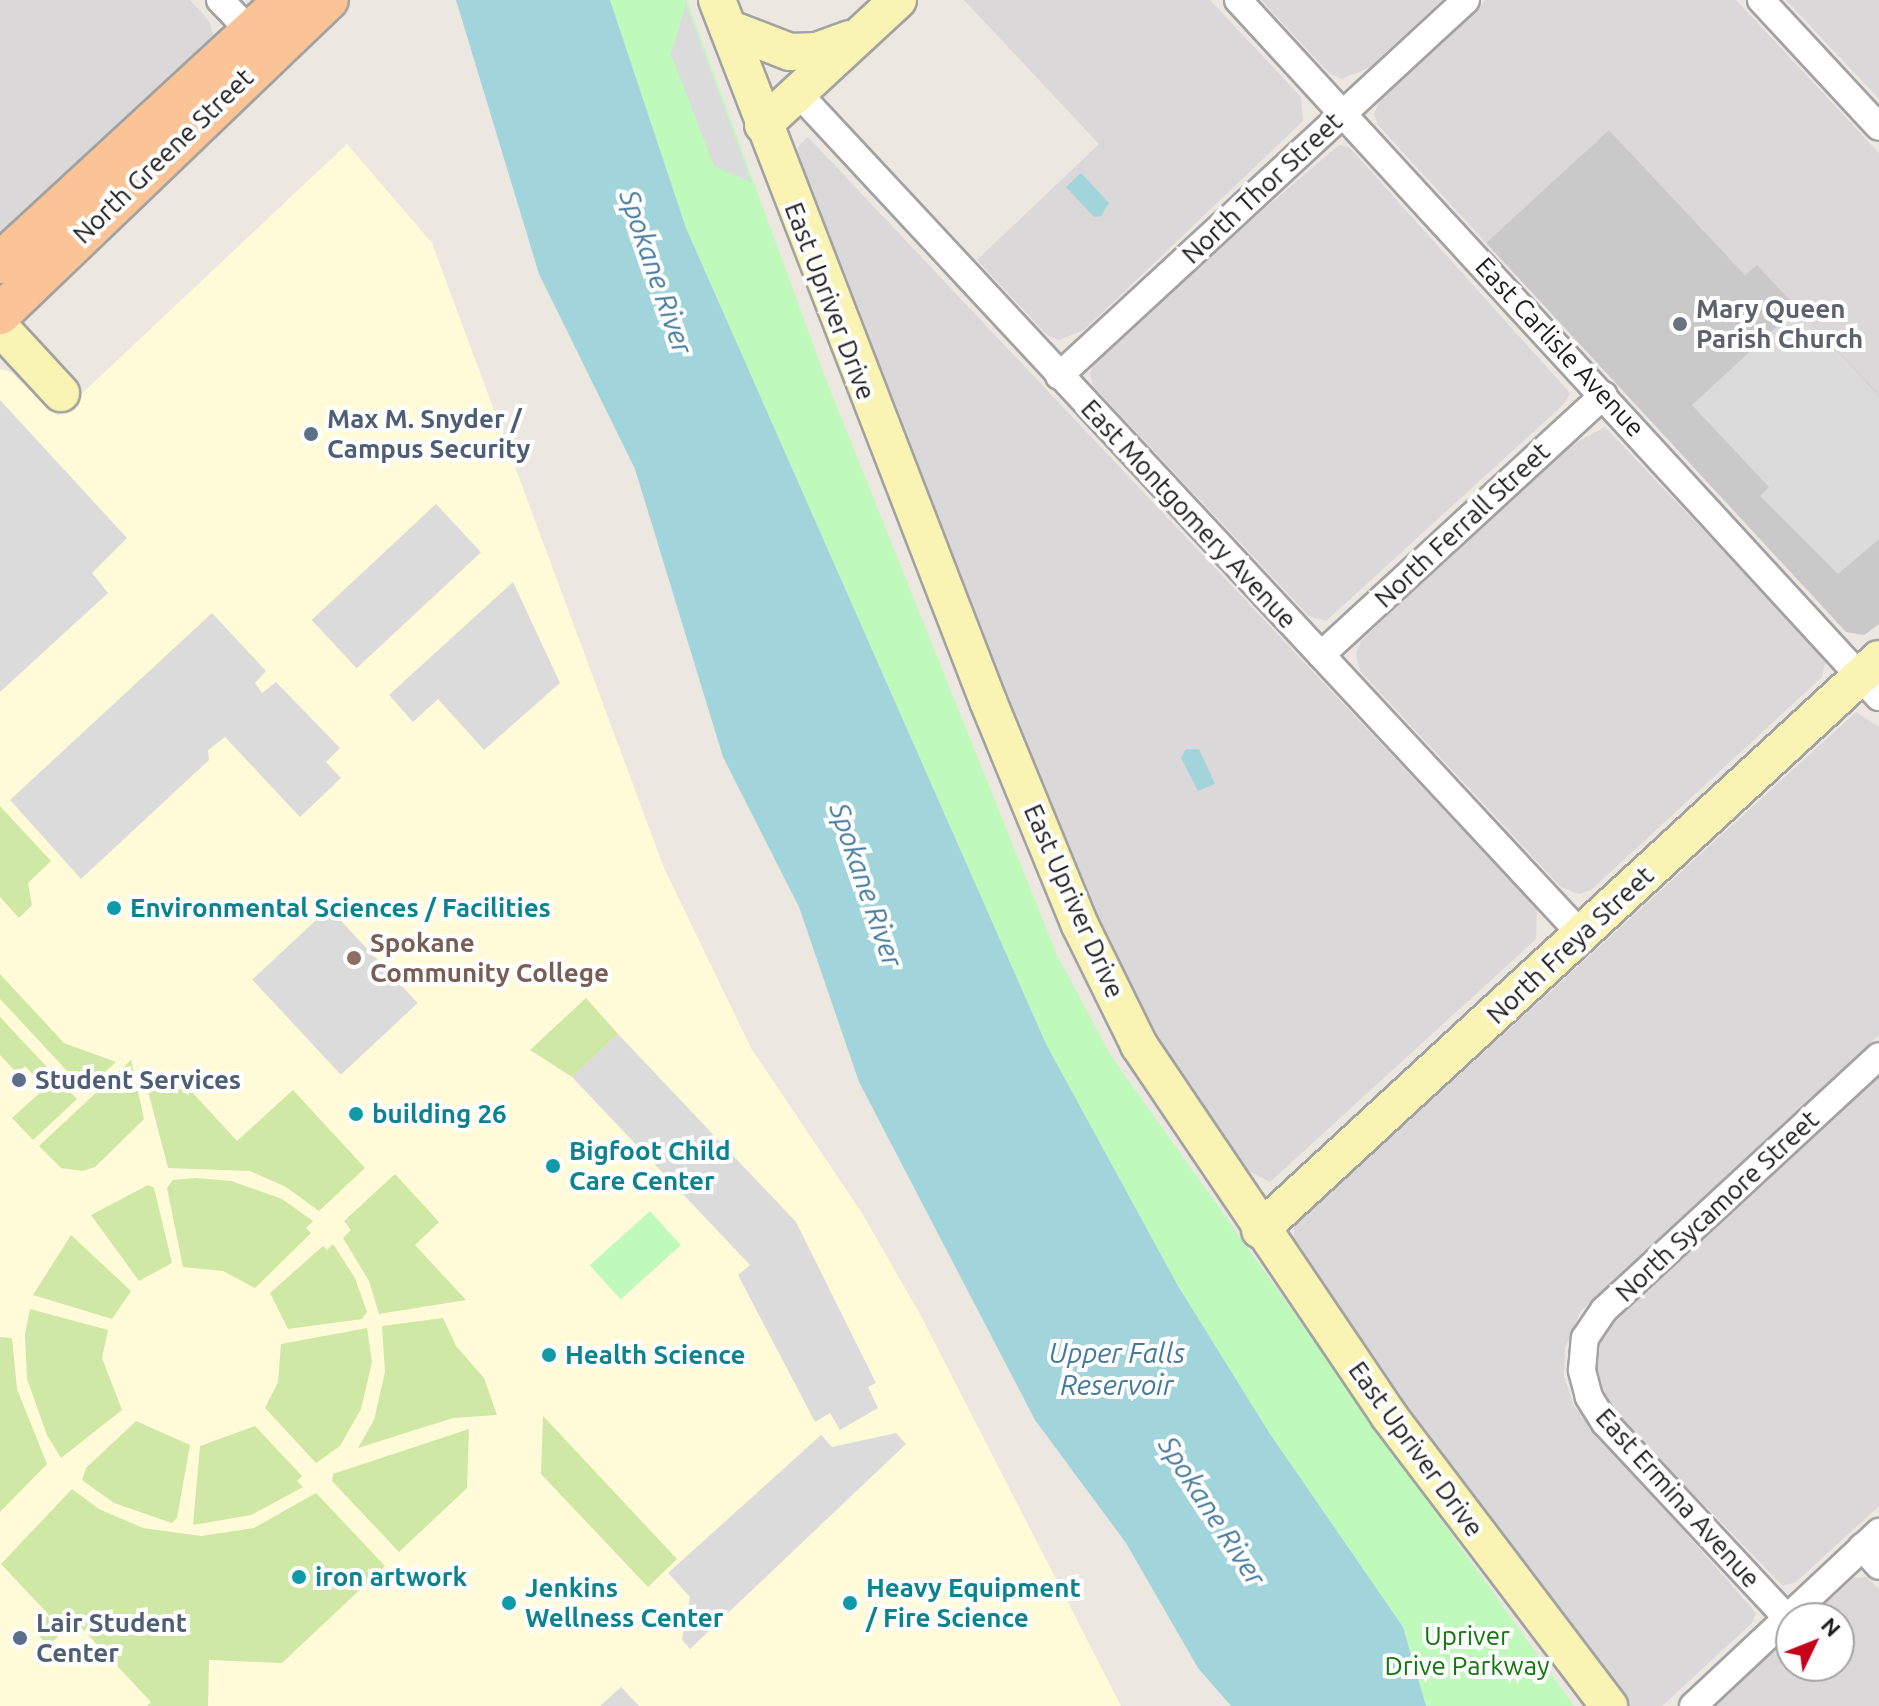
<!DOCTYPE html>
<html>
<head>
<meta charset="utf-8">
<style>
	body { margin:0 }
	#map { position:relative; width:1879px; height:1706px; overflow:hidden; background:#ede7e1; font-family:Ubuntu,sans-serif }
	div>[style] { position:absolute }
	.residential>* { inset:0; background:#dad8d8 }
	.education>* { inset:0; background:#fffad8 }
	.religious>* { inset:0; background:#c9c9c9 }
	.grass>* { inset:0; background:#cfe8a6 }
	.park>* { inset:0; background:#bff9bc; transform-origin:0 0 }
	.parking>* { inset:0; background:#dbdbdb; transform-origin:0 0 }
	.water>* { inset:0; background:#a1d5db }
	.roads { filter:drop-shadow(2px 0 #a2a2a2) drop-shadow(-2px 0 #a2a2a2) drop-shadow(0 2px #a2a2a2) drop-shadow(0 -2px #a2a2a2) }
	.street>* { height:26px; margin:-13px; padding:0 13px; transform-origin:13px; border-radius:13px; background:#fff }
	.secondary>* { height:36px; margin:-18px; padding:0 18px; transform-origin:18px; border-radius:18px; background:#f9f4b3 }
	.primary>* { height:40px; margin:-20px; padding:0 20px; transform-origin:20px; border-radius:20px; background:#fbc497 }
	.dots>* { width:22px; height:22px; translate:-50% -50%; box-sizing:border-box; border:4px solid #fff; border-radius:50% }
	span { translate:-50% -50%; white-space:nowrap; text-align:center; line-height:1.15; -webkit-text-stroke:8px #fff; paint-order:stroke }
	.street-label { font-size:26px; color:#1b1b1b }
	.worship-label { font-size:26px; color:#5b616d; font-weight:700 }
	.left { translate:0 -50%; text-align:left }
	.service-label { font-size:26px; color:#4e5e75; font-weight:700 }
	.culture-label { font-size:26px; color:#0d838f; font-weight:700 }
	.education-label { font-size:26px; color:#785e54; font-weight:700 }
	.park-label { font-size:26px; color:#10780b }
	.water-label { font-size:28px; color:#43799b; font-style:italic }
	.north { position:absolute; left:1775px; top:1602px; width:80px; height:80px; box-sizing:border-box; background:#fff; border:2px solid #a4a4a4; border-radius:50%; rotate:47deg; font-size:22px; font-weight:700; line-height:32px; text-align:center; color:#1b1b1b }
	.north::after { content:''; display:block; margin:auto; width:28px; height:36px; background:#c60019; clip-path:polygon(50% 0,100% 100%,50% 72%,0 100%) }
</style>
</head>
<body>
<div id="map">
	<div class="residential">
		<i style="clip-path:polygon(0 0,190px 0,209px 21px,214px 37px,0 243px)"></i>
		<i style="clip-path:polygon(964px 0,1210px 0,1301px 97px,1303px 121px,1084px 330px,1059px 340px,1047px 335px,977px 260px,1099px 144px)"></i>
		<i style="clip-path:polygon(1261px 0,1442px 0,1370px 67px,1342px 79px,1330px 74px)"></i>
		<i style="clip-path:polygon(1486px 0,1736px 0,1879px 153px,1879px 395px,1757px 266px,1746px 276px,1609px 130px,1486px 243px,1378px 125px,1374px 114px,1385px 89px)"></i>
		<i style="clip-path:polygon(1786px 0,1879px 0,1879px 99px)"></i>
		<i style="clip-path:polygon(808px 137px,1537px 909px,1536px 939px,1270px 1182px,1247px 1170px,1153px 1041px,1090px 912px,798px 168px,798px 147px)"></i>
		<i style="clip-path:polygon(1339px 145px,1349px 147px,1570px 393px,1565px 403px,1326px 621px,1309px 616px,1094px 387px,1090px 374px,1100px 349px)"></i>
		<i style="clip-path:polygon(1605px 427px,1826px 659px,1822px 677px,1591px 890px,1579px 894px,1561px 887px,1360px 671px,1356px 654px,1361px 641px,1560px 451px)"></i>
		<i style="clip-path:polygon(1856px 712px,1879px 727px,1879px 1035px,1581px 1311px,1565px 1348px,1564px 1376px,1574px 1406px,1756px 1613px,1752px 1623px,1662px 1706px,1628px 1706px,1333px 1311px,1294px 1242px,1294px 1226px)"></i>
		<i style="clip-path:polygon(1879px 1075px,1879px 1506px,1796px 1582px,1783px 1586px,1613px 1411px,1593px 1368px,1597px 1346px,1606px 1328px)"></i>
		<i style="clip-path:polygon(1866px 1577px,1879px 1589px,1879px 1706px,1712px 1706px,1791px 1635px,1791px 1666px,1839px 1666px,1839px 1618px,1810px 1618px,1854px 1578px)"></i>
	</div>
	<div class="education">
		<i style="clip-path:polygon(347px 144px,432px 243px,664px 868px,751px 1048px,862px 1213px,921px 1316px,1121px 1706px,0 1706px,0 369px,11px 372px,58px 416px)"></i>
	</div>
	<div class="religious">
		<i style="clip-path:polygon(1609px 130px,1745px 275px,1757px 265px,1879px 395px,1879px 624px,1864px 635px,1846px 632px,1486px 243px)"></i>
	</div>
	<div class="grass">
		<i style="clip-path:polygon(0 806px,51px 861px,28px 883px,32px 905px,19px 918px,0 897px)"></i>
		<i style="clip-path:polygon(0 974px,64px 1043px,116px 1062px,85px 1090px,0 999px)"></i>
		<i style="clip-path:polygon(586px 998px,618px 1034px,572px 1077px,530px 1050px)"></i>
		<i style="clip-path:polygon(0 1017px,77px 1099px,33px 1140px,12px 1118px,45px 1088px,25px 1066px,17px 1073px,0 1055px)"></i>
		<i style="clip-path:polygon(131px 1060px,144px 1119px,95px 1167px,82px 1171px,61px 1168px,39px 1146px)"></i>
		<i style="clip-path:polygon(146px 1083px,191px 1091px,237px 1141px,293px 1090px,365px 1168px,319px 1211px,286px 1187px,250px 1171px,168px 1168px)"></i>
		<i style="clip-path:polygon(395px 1174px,439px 1222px,415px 1245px,466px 1300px,379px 1314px,369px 1281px,343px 1238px,351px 1230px,344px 1221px)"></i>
		<i style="clip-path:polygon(196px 1178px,231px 1181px,282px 1199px,313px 1221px,306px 1228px,311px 1233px,255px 1288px,223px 1271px,183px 1267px,167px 1188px,173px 1180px)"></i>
		<i style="clip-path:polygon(148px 1185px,154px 1188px,172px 1263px,139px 1281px,91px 1215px)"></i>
		<i style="clip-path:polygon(71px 1235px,131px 1291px,112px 1319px,33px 1295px)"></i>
		<i style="clip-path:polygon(333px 1244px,355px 1278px,367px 1312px,362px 1319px,288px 1329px,270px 1293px,323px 1246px,327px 1250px)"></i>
		<i style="clip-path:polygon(30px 1309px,108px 1330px,102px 1358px,122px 1410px,61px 1458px,47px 1435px,27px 1379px,25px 1334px)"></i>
		<i style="clip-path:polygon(443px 1318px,456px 1346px,484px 1378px,497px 1415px,453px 1418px,358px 1448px,374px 1420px,385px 1372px,382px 1326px)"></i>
		<i style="clip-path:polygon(367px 1328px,372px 1362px,361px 1409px,340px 1446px,316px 1463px,265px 1408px,278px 1382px,281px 1344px)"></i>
		<i style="clip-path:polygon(0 1337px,12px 1338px,17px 1389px,47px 1464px,0 1512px)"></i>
		<i style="clip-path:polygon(543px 1416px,677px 1559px,648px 1587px,541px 1474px)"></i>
		<i style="clip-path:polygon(136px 1421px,190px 1445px,177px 1518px,172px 1523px,114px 1503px,82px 1480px,86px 1468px)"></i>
		<i style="clip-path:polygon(255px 1426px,302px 1476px,297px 1481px,303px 1487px,251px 1515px,193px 1525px,200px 1446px)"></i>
		<i style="clip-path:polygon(469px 1429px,467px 1488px,399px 1552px,332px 1481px,333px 1474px)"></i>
		<i style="clip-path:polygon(72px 1489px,99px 1509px,143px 1528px,201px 1536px,254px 1528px,316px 1493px,385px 1566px,282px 1663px,209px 1660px,208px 1706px,147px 1706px,151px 1702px,75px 1621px,48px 1646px,33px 1630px,49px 1615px,1px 1564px)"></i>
	</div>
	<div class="park">
		<i style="clip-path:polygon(610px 0,687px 0,828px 385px,1057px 955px,1111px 1056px,1574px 1706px,1426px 1706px,1403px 1627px,1270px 1434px,1178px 1286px,1046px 1044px,686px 228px)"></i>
		<i style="left:650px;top:1211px;width:46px;height:81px;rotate:48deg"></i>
	</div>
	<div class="parking">
		<i style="clip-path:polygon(686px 4px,752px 183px,714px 166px,671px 54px)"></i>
		<i style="clip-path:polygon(1791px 301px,1879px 396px,1879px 539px,1838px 574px,1760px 496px,1769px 487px,1692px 405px,1782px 322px,1778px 313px)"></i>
		<i style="clip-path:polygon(0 400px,127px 538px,92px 573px,108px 593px,0 692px)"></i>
		<i style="left:436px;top:504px;width:66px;height:170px;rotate:47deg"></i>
		<i style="clip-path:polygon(513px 582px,560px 683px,484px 750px,438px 699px,413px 722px,389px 695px)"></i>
		<i style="clip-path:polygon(212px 613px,266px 671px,255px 683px,262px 693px,276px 682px,340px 748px,326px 762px,341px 778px,300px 817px,225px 737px,208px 750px,209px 760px,81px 879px,10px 800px)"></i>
		<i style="left:329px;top:908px;width:130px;height:105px;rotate:47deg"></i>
		<i style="clip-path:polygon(618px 1034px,796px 1222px,876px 1383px,868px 1387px,878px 1408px,840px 1430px,830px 1413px,815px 1422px,738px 1275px,750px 1265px,572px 1077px)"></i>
		<i style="clip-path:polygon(896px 1433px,906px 1444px,690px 1649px,682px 1640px,690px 1597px,668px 1573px,821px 1435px,832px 1447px)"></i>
		<i style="clip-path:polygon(621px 1687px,639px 1706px,600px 1706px)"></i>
	</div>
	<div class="water">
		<i style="clip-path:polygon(456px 0,610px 0,686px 228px,1046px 1044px,1178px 1286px,1270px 1434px,1403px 1627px,1426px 1706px,1231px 1706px,1198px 1668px,1126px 1543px,1035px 1420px,859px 1082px,799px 907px,723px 757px,635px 469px,539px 274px)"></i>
		<i style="clip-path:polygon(1081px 173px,1109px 203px,1101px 216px,1094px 217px,1066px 187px)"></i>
		<i style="clip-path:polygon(1186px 749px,1199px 749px,1215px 784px,1198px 791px,1181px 758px)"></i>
	</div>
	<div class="roads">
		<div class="street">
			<i style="left:220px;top:0;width:43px;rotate:45.9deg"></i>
			<i style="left:1238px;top:0;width:947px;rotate:47.4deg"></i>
			<i style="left:1761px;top:0;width:173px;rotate:47.1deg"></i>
			<i style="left:798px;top:93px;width:1149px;rotate:47.05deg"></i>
			<i style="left:1059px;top:376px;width:554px;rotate:-42.73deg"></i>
			<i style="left:1321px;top:655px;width:384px;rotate:-42.6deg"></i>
			<i style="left:1862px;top:1547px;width:25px;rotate:48deg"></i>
			<i style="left:1787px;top:1618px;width:267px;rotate:-133deg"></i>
			<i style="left:1605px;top:1423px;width:31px;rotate:-122deg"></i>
			<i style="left:1589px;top:1397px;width:28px;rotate:-105deg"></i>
			<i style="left:1582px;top:1370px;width:32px;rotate:-85deg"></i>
			<i style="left:1585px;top:1338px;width:34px;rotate:-56deg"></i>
			<i style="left:1604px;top:1310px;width:374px;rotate:-42.7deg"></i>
			<i style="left:1693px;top:1706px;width:255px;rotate:-43.1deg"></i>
		</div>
		<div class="secondary">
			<i style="left:717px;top:0;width:752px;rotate:68.86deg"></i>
			<i style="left:988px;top:701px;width:242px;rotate:67.7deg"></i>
			<i style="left:1080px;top:925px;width:134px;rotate:63.8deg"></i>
			<i style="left:1139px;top:1045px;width:447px;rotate:56deg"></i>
			<i style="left:1389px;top:1416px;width:364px;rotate:52.8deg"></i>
			<i style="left:728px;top:28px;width:66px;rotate:21.2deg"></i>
			<i style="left:790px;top:52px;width:27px;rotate:-2deg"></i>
			<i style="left:817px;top:51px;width:35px;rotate:-20deg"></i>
			<i style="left:763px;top:125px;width:184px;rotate:-42.8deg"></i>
			<i style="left:0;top:327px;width:90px;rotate:47.3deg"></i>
			<i style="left:1260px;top:1230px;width:842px;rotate:-42.69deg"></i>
		</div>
		<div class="primary">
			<i style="left:0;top:263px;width:388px;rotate:-42.7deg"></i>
			<i style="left:0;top:314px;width:454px;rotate:-43.8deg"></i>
		</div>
	</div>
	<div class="dots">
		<i style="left:1680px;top:324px;background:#6b7280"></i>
		<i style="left:311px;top:434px;background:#5c6f8a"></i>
		<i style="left:114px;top:908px;background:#0f9aa8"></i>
		<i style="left:354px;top:958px;background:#8d6e63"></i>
		<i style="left:19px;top:1080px;background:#5c6f8a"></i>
		<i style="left:356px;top:1114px;background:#0f9aa8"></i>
		<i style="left:553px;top:1166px;background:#0f9aa8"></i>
		<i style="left:549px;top:1355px;background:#0f9aa8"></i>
		<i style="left:299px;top:1577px;background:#0f9aa8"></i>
		<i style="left:509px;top:1603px;background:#0f9aa8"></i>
		<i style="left:850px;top:1603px;background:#0f9aa8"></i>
		<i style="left:20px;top:1638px;background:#5c6f8a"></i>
	</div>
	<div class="street-label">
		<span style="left:163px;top:156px;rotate:-44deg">North Greene Street</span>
		<span style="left:1262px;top:188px;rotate:-43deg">North Thor Street</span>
		<span style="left:830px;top:301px;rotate:69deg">East Upriver Drive</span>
		<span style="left:1560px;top:347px;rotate:47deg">East Carlisle Avenue</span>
		<span style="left:1189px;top:514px;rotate:47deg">East Montgomery Avenue</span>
		<span style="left:1462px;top:525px;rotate:-43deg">North Ferrall Street</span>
		<span style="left:1074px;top:901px;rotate:66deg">East Upriver Drive</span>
		<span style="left:1570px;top:945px;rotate:-43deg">North Freya Street</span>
		<span style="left:1717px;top:1206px;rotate:-43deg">North Sycamore Street</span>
		<span style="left:1416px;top:1449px;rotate:54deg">East Upriver Drive</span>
		<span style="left:1678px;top:1498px;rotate:48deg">East Ermina Avenue</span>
	</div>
	<div class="worship-label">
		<span class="left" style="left:1696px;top:324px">Mary Queen<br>Parish Church</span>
	</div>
	<div class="service-label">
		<span class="left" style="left:327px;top:434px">Max M. Snyder /<br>Campus Security</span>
		<span class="left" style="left:35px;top:1080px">Student Services</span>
		<span class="left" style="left:36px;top:1638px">Lair Student<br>Center</span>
	</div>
	<div class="culture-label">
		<span class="left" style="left:130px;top:908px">Environmental Sciences / Facilities</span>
		<span class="left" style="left:372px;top:1114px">building 26</span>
		<span class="left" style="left:569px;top:1166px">Bigfoot Child<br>Care Center</span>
		<span class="left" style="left:565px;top:1355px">Health Science</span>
		<span class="left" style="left:315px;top:1577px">iron artwork</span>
		<span class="left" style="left:525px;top:1603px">Jenkins<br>Wellness Center</span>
		<span class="left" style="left:866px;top:1603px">Heavy Equipment<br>/ Fire Science</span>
	</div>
	<div class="education-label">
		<span class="left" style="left:370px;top:958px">Spokane<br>Community College</span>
	</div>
	<div class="park-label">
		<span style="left:1467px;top:1651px">Upriver<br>Drive Parkway</span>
	</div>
	<div class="water-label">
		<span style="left:656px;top:272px;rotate:71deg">Spokane River</span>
		<span style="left:866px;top:885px;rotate:71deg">Spokane River</span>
		<span style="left:1117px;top:1369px">Upper Falls<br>Reservoir</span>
		<span style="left:1212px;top:1511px;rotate:57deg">Spokane River</span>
	</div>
	<div class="north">N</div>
</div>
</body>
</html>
